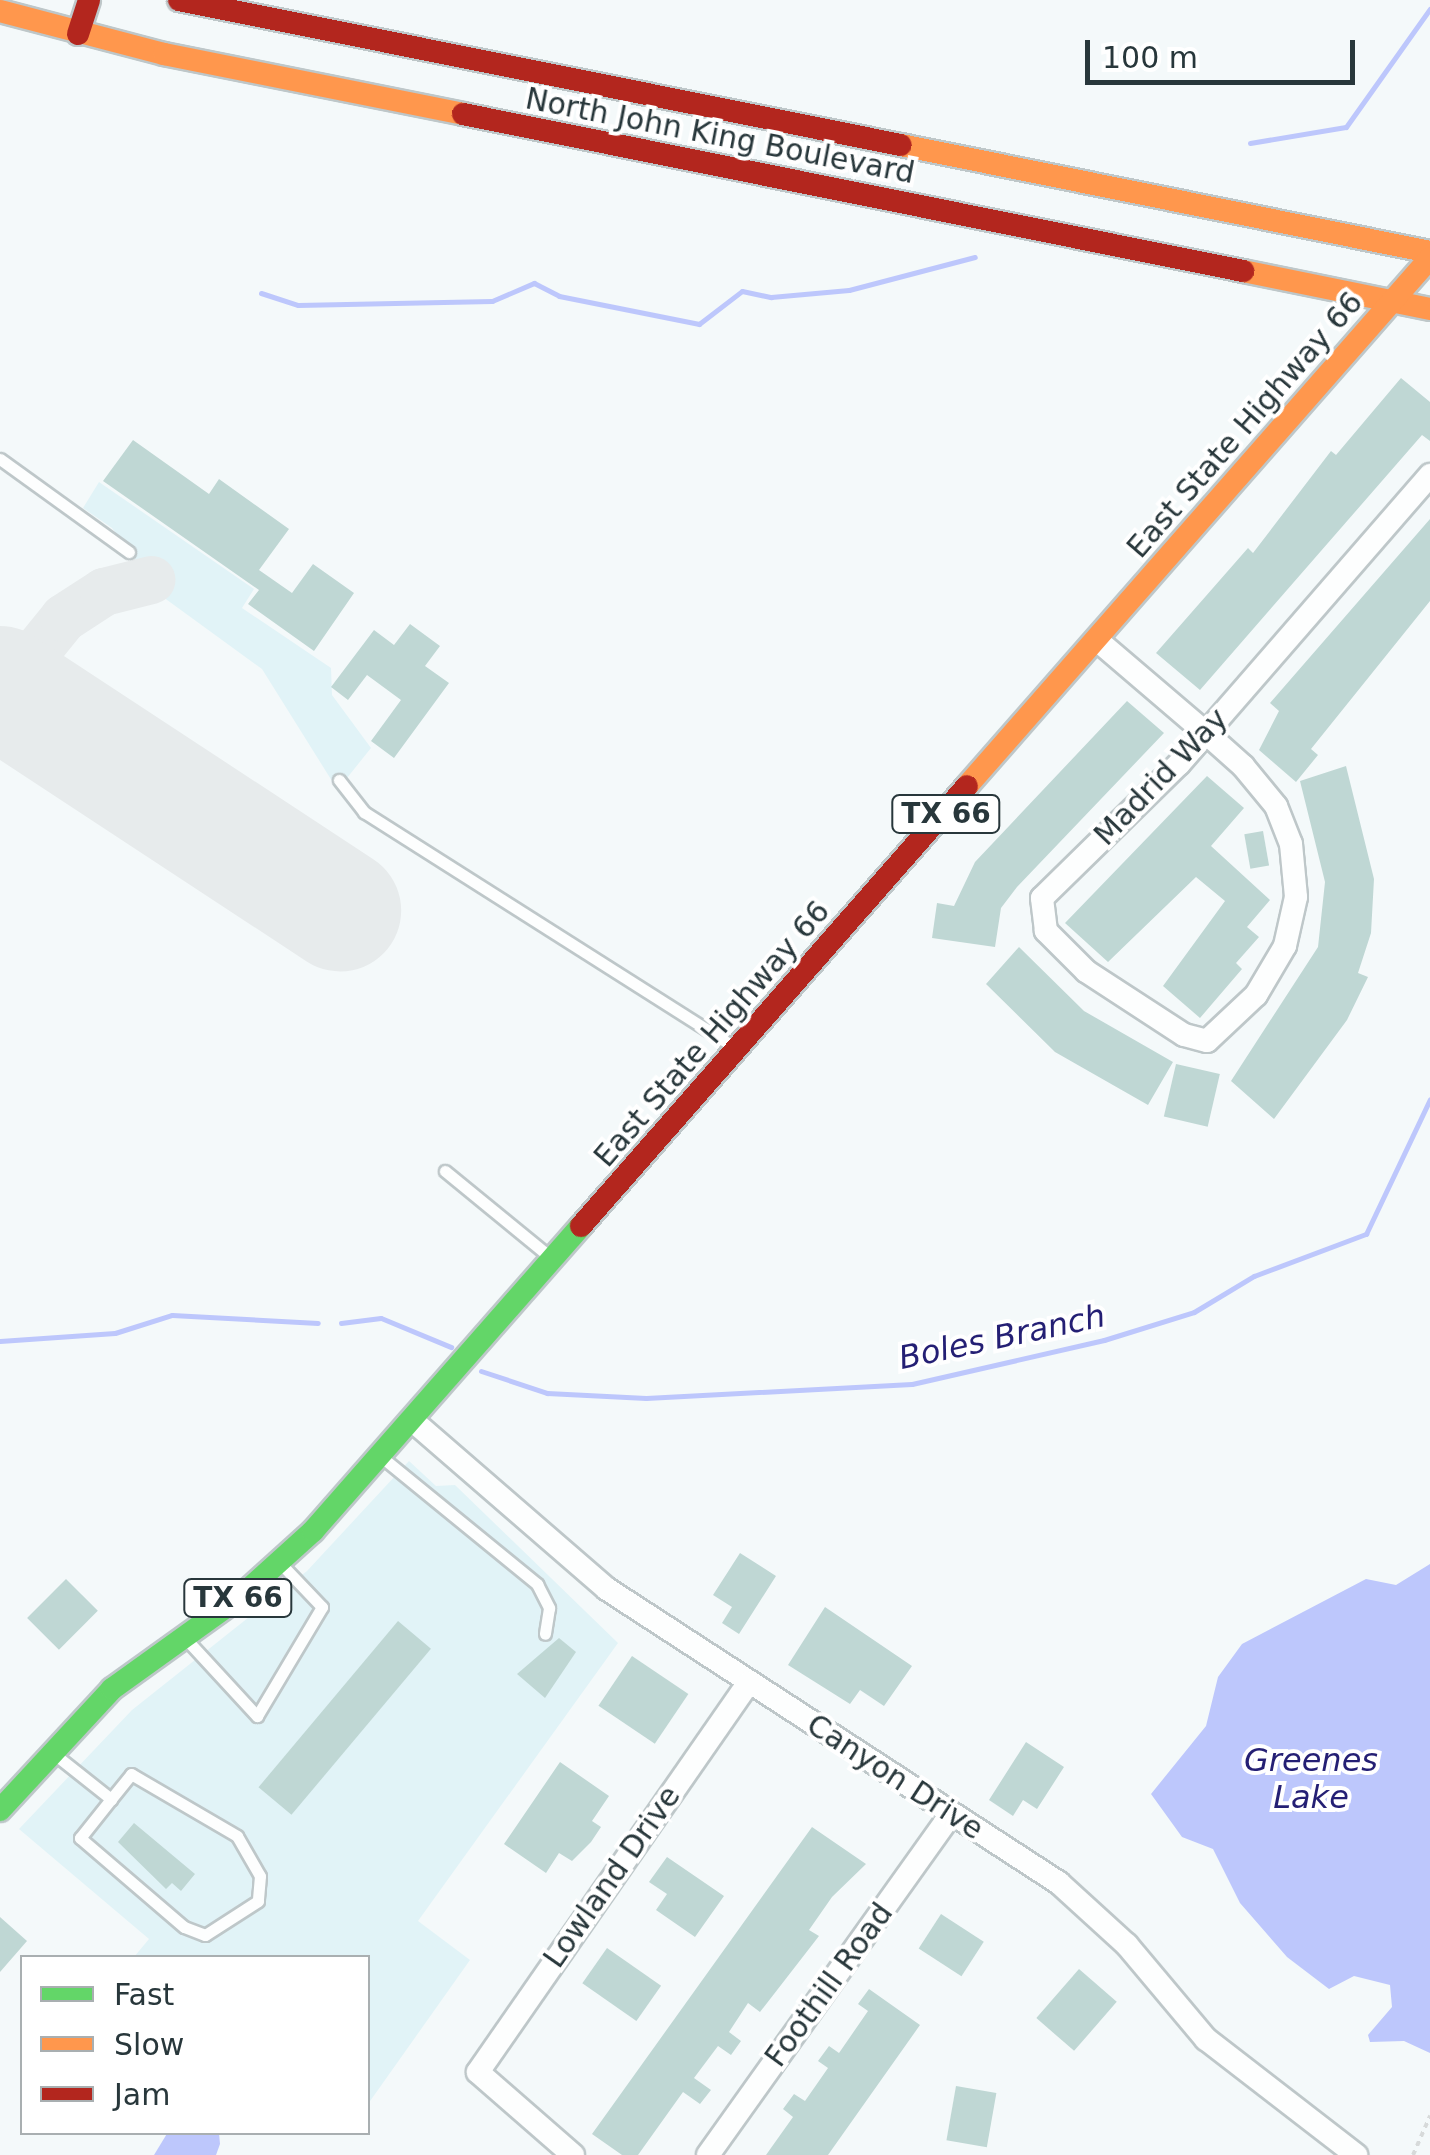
<!DOCTYPE html>
<style>
body{margin:0}
#map{position:relative;width:1430px;height:2155px;overflow:hidden;background:#f4f9fa;font-family:"DejaVu Sans",sans-serif}
div>[style]{position:absolute}
.built>*{inset:0;background:#e1f3f7}
.water>*{inset:0;background:#bdc7fc}
.stream>*{height:5px;margin:-2.5px;padding:0 2.5px;transform-origin:2.5px;border-radius:2.5px;background:#bdc7fc}
.taxiway>*{height:48px;margin:-24px;padding:0 24px;transform-origin:24px;border-radius:24px;background:#e7ebec}
.runway>*{height:122px;margin:-61px;padding:0 61px;transform-origin:61px;border-radius:61px;background:#e7ebec}
.building>*{inset:0;background:#bfd7d4;transform-origin:0 0}
.path>*{height:4px;margin-top:-2px;transform-origin:0;background:repeating-linear-gradient(90deg,#d7dada 0 5px,transparent 0 10px)}
.roads{filter:drop-shadow(2px 0 #bec7c9) drop-shadow(-2px 0 #bec7c9) drop-shadow(0 2px #bec7c9) drop-shadow(0 -2px #bec7c9)}
.lane>*{height:11px;margin:-5.5px;padding:0 5.5px;transform-origin:5.5px;border-radius:5.5px;background:#fdfefe}
.street>*{height:22px;margin:-11px;padding:0 11px;transform-origin:11px;border-radius:11px;background:#fdfefe}
.fast>*{height:22px;margin:-11px;padding:0 11px;transform-origin:11px;border-radius:11px;background:#63d668}
.slow>*{height:22px;margin:-11px;padding:0 11px;transform-origin:11px;border-radius:11px;background:#ff974d}
.jam>*{height:22px;margin:-11px;padding:0 11px;transform-origin:11px;border-radius:11px;background:#b3261e}
span{translate:-50% -50%;white-space:nowrap;text-align:center;line-height:1.15;-webkit-text-stroke:8px #fff;paint-order:stroke}
.shield-label span{padding:2px 8px;background:#fff;border:2px solid;border-radius:8px;-webkit-text-stroke-width:0}
.shield-label{font-size:28px;color:#28373b;font-weight:700}
.street-label{font-size:30px;color:#28373b}
.water-label{font-size:32px;color:#241f74;font-style:italic}
.legend{position:absolute;left:20px;top:1955px;width:350px;height:180px;box-sizing:border-box;background:#fff;border:2px solid #a9afb1;margin:0;padding:12px 18px;list-style:none;font-size:30px;color:#28373b}
.legend li{display:flex;align-items:center;gap:20px;height:50px}
.legend b{width:50px;border:2px solid #a9afb1}
.scale{position:absolute;left:1085px;top:40px;width:270px;height:45px;box-sizing:border-box;border:5px solid #28373b;border-top:0;padding-left:12px;font-size:30px;line-height:35px;white-space:nowrap;color:#28373b;-webkit-text-stroke:8px #fff;paint-order:stroke}
</style>
<div id="map">
<div class="built">
<i style="clip-path:polygon(99px 482px,254px 589px,242px 608px,331px 668px,332px 695px,371px 748px,347px 778px,332px 781px,262px 669px,163px 597px,112px 528px,83px 508px)"></i>
<i style="clip-path:polygon(409px 1461px,436px 1486px,455px 1485px,618px 1643px,418px 1921px,470px 1960px,368px 2104px,368px 1958px,134px 1957px,149px 1939px,19px 1829px,132px 1710px,307px 1571px)"></i>
</div>
<div class="water">
<i style="clip-path:polygon(1430px 1564px,1430px 2053px,1404px 2041px,1370px 2042px,1368px 2035px,1392px 2007px,1390px 1985px,1354px 1976px,1329px 1989px,1287px 1957px,1240px 1903px,1213px 1849px,1182px 1837px,1151px 1794px,1206px 1726px,1218px 1677px,1242px 1644px,1366px 1579px,1396px 1585px)"></i>
<i style="clip-path:polygon(168px 2132px,219px 2133px,220px 2144px,216px 2155px,154px 2155px)"></i>
</div>
<div class="stream">
<i style="left:1250px;top:143px;width:97px;rotate:-9.5deg"></i>
<i style="left:1346px;top:127px;width:145px;rotate:-54.6deg"></i>
<i style="left:261px;top:293px;width:39px;rotate:18deg"></i>
<i style="left:298px;top:305px;width:194px;rotate:-1.2deg"></i>
<i style="left:492px;top:301px;width:46px;rotate:-23.2deg"></i>
<i style="left:534px;top:283px;width:28px;rotate:27deg"></i>
<i style="left:559px;top:296px;width:143px;rotate:11.3deg"></i>
<i style="left:699px;top:324px;width:54px;rotate:-37.5deg"></i>
<i style="left:742px;top:291px;width:30px;rotate:12deg"></i>
<i style="left:771px;top:297px;width:78px;rotate:-5.1deg"></i>
<i style="left:849px;top:290px;width:130px;rotate:-14.7deg"></i>
<i style="left:341px;top:1323px;width:40px;rotate:-7.1deg"></i>
<i style="left:381px;top:1318px;width:76px;rotate:22.5deg"></i>
<i style="left:0;top:1341px;width:115px;rotate:-4deg"></i>
<i style="left:115px;top:1333px;width:60px;rotate:-17.5deg"></i>
<i style="left:172px;top:1315px;width:146px;rotate:3.1deg"></i>
<i style="left:481px;top:1371px;width:70px;rotate:18.4deg"></i>
<i style="left:547px;top:1393px;width:99px;rotate:2.9deg"></i>
<i style="left:646px;top:1398px;width:266px;rotate:-3deg"></i>
<i style="left:912px;top:1384px;width:197px;rotate:-12.9deg"></i>
<i style="left:1104px;top:1340px;width:94px;rotate:-17.3deg"></i>
<i style="left:1194px;top:1312px;width:70px;rotate:-31deg"></i>
<i style="left:1254px;top:1276px;width:120px;rotate:-20.6deg"></i>
<i style="left:1366px;top:1234px;width:149px;rotate:-64.6deg"></i>
</div>
<div class="taxiway">
<i style="left:0;top:697px;width:102px;rotate:-51deg"></i>
<i style="left:64px;top:618px;width:48px;rotate:-33deg"></i>
<i style="left:104px;top:592px;width:49px;rotate:-14.3deg"></i>
</div>
<div class="runway">
<i style="left:0;top:687px;width:407px;rotate:33.3deg"></i>
</div>
<div class="building">
<i style="clip-path:polygon(1401px 378px,1430px 402px,1430px 441px,1422px 435px,1200px 690px,1156px 653px,1248px 548px,1253px 553px,1331px 451px,1336px 455px)"></i>
<i style="clip-path:polygon(133px 440px,209px 494px,219px 479px,289px 529px,259px 570px,292px 593px,313px 564px,354px 593px,314px 651px,248px 604px,259px 590px,103px 481px)"></i>
<i style="clip-path:polygon(1430px 519px,1430px 601px,1311px 749px,1318px 755px,1296px 782px,1259px 750px,1279px 711px,1270px 703px)"></i>
<i style="clip-path:polygon(410px 624px,440px 646px,425px 666px,449px 683px,394px 758px,371px 741px,401px 700px,367px 675px,348px 700px,331px 687px,374px 630px,394px 645px)"></i>
<i style="clip-path:polygon(1127px 701px,1164px 733px,1017px 887px,1001px 908px,995px 947px,932px 938px,937px 903px,954px 906px,975px 862px)"></i>
<i style="clip-path:polygon(1346px 766px,1374px 879px,1371px 933px,1358px 973px,1368px 977px,1347px 1020px,1274px 1119px,1231px 1081px,1318px 947px,1325px 882px,1300px 781px)"></i>
<i style="clip-path:polygon(1207px 776px,1244px 808px,1211px 846px,1270px 900px,1247px 927px,1259px 937px,1236px 963px,1242px 969px,1200px 1018px,1163px 986px,1225px 901px,1196px 877px,1108px 962px,1065px 923px)"></i>
<i style="left:1263px;top:831px;width:35px;height:19px;rotate:80deg"></i>
<i style="clip-path:polygon(1019px 947px,1084px 1011px,1173px 1062px,1148px 1105px,1055px 1052px,986px 984px)"></i>
<i style="left:1176px;top:1064px;width:45px;height:54px;rotate:13deg"></i>
<i style="clip-path:polygon(740px 1553px,776px 1576px,739px 1634px,722px 1623px,732px 1607px,713px 1595px)"></i>
<i style="left:66px;top:1579px;width:45px;height:55px;rotate:45deg"></i>
<i style="clip-path:polygon(825px 1607px,912px 1666px,884px 1706px,860px 1690px,850px 1704px,788px 1665px)"></i>
<i style="left:398px;top:1621px;width:43px;height:217px;rotate:40deg"></i>
<i style="clip-path:polygon(559px 1638px,576px 1652px,545px 1698px,517px 1674px)"></i>
<i style="left:632px;top:1656px;width:68px;height:60px;rotate:34deg"></i>
<i style="clip-path:polygon(1026px 1742px,1064px 1767px,1037px 1809px,1023px 1800px,1013px 1816px,989px 1800px)"></i>
<i style="clip-path:polygon(560px 1762px,609px 1796px,592px 1821px,601px 1827px,591px 1842px,572px 1861px,559px 1853px,546px 1873px,504px 1844px)"></i>
<i style="clip-path:polygon(134px 1823px,195px 1874px,181px 1891px,172px 1883px,166px 1889px,118px 1842px)"></i>
<i style="clip-path:polygon(812px 1827px,866px 1864px,832px 1897px,809px 1930px,819px 1936px,760px 2012px,748px 2003px,729px 2032px,741px 2041px,731px 2055px,718px 2046px,694px 2078px,711px 2090px,700px 2104px,683px 2092px,638px 2155px,622px 2155px,592px 2134px)"></i>
<i style="clip-path:polygon(667px 1857px,724px 1896px,695px 1937px,656px 1910px,667px 1894px,649px 1882px)"></i>
<i style="left:941px;top:1914px;width:51px;height:41px;rotate:33deg"></i>
<i style="clip-path:polygon(0 1917px,27px 1941px,0 1972px)"></i>
<i style="left:607px;top:1948px;width:66px;height:43px;rotate:35deg"></i>
<i style="left:1079px;top:1969px;width:50px;height:65px;rotate:41deg"></i>
<i style="clip-path:polygon(869px 1989px,920px 2025px,828px 2155px,766px 2155px,793px 2117px,783px 2109px,794px 2094px,805px 2101px,828px 2068px,818px 2061px,829px 2046px,839px 2053px,868px 2011px,858px 2004px)"></i>
<i style="left:956px;top:2086px;width:41px;height:55px;rotate:10deg"></i>
</div>
<div class="path">
<i style="left:1413px;top:2155px;width:43px;rotate:-66.4deg"></i>
</div>
<div class="roads">
<div class="lane">
<i style="left:0;top:459px;width:159px;rotate:35.8deg"></i>
<i style="left:339px;top:780px;width:41px;rotate:52deg"></i>
<i style="left:364px;top:812px;width:435px;rotate:32.4deg"></i>
<i style="left:445px;top:1171px;width:136px;rotate:39.3deg"></i>
<i style="left:384px;top:1459px;width:198px;rotate:39.2deg"></i>
<i style="left:537px;top:1584px;width:27px;rotate:63deg"></i>
<i style="left:549px;top:1608px;width:26px;rotate:99deg"></i>
<i style="left:186px;top:1639px;width:105px;rotate:47.3deg"></i>
<i style="left:257px;top:1716px;width:127px;rotate:-59.2deg"></i>
<i style="left:322px;top:1607px;width:58px;rotate:-133.6deg"></i>
<i style="left:58px;top:1757px;width:68px;rotate:38.4deg"></i>
<i style="left:111px;top:1799px;width:32px;rotate:-51deg"></i>
<i style="left:131px;top:1774px;width:123px;rotate:30.3deg"></i>
<i style="left:237px;top:1836px;width:46px;rotate:60.1deg"></i>
<i style="left:260px;top:1876px;width:25px;rotate:95deg"></i>
<i style="left:258px;top:1901px;width:63px;rotate:147.3deg"></i>
<i style="left:205px;top:1935px;width:22px;rotate:-159deg"></i>
<i style="left:184px;top:1927px;width:137px;rotate:-139.4deg"></i>
<i style="left:80px;top:1838px;width:50px;rotate:-51.5deg"></i>
</div>
<div class="street">
<i style="left:1097px;top:640px;width:143px;rotate:40.5deg"></i>
<i style="left:1206px;top:733px;width:50px;rotate:41.7deg"></i>
<i style="left:1243px;top:766px;width:52px;rotate:50.5deg"></i>
<i style="left:1276px;top:806px;width:41px;rotate:68.5deg"></i>
<i style="left:1291px;top:844px;width:53px;rotate:84.6deg"></i>
<i style="left:1296px;top:897px;width:50px;rotate:102.7deg"></i>
<i style="left:1285px;top:946px;width:57px;rotate:120.6deg"></i>
<i style="left:1256px;top:995px;width:67px;rotate:136.8deg"></i>
<i style="left:1207px;top:1041px;width:24px;rotate:-165deg"></i>
<i style="left:1184px;top:1035px;width:117px;rotate:-146.9deg"></i>
<i style="left:1086px;top:971px;width:57px;rotate:-135deg"></i>
<i style="left:1046px;top:931px;width:33px;rotate:-97deg"></i>
<i style="left:1042px;top:898px;width:192px;rotate:-44.4deg"></i>
<i style="left:1179px;top:764px;width:41px;rotate:-48.9deg"></i>
<i style="left:1206px;top:733px;width:342px;rotate:-49deg"></i>
<i style="left:413px;top:1421px;width:257px;rotate:40.9deg"></i>
<i style="left:607px;top:1589px;width:539px;rotate:33.04deg"></i>
<i style="left:1059px;top:1883px;width:92px;rotate:42.4deg"></i>
<i style="left:1127px;top:1945px;width:123px;rotate:50deg"></i>
<i style="left:1206px;top:2039px;width:190px;rotate:37.7deg"></i>
<i style="left:573px;top:2155px;width:126px;rotate:-138.9deg"></i>
<i style="left:478px;top:2072px;width:474px;rotate:-55.2deg"></i>
<i style="left:708px;top:2155px;width:419px;rotate:-54.5deg"></i>
</div>
<div class="fast">
<i style="left:0;top:1810px;width:165px;rotate:-47.2deg"></i>
<i style="left:112px;top:1689px;width:158px;rotate:-35.7deg"></i>
<i style="left:240px;top:1597px;width:98px;rotate:-42.1deg"></i>
<i style="left:313px;top:1531px;width:406px;rotate:-48.7deg"></i>
</div>
<div class="slow">
<i style="left:0;top:11px;width:170px;rotate:14.7deg"></i>
<i style="left:164px;top:54px;width:305px;rotate:11.3deg"></i>
<i style="left:901px;top:145px;width:540px;rotate:11.43deg"></i>
<i style="left:1243px;top:271px;width:191px;rotate:11.5deg"></i>
<i style="left:967px;top:786px;width:702px;rotate:-48.75deg"></i>
</div>
<div class="jam">
<i style="left:179px;top:0;width:736px;rotate:11.36deg"></i>
<i style="left:78px;top:34px;width:36px;rotate:-72deg"></i>
<i style="left:463px;top:114px;width:796px;rotate:11.38deg"></i>
<i style="left:581px;top:1226px;width:585px;rotate:-48.74deg"></i>
</div>
</div>
<div class="shield-label">
<span style="left:946px;top:814px">TX 66</span>
<span style="left:238px;top:1598px">TX 66</span>
</div>
<div class="street-label">
<span style="left:720px;top:136px;rotate:11deg">North John King Boulevard</span>
<span style="left:1245px;top:425px;rotate:-49deg">East State Highway 66</span>
<span style="left:1161px;top:777px;rotate:-46deg">Madrid Way</span>
<span style="left:712px;top:1034px;rotate:-49deg">East State Highway 66</span>
<span style="left:895px;top:1777px;rotate:33deg">Canyon Drive</span>
<span style="left:612px;top:1877px;rotate:-55deg">Lowland Drive</span>
<span style="left:829px;top:1985px;rotate:-54deg">Foothill Road</span>
</div>
<div class="water-label">
<span style="left:1002px;top:1337px;rotate:-12deg">Boles Branch</span>
<span style="left:1311px;top:1779px">Greenes<br>Lake</span>
</div>
<ul class="legend">
<li><b style="height:12px;background:#63d668"></b>Fast</li>
<li><b style="height:12px;background:#ff974d"></b>Slow</li>
<li><b style="height:12px;background:#b3261e"></b>Jam</li>
</ul>
<div class="scale">100 m</div>
</div>
